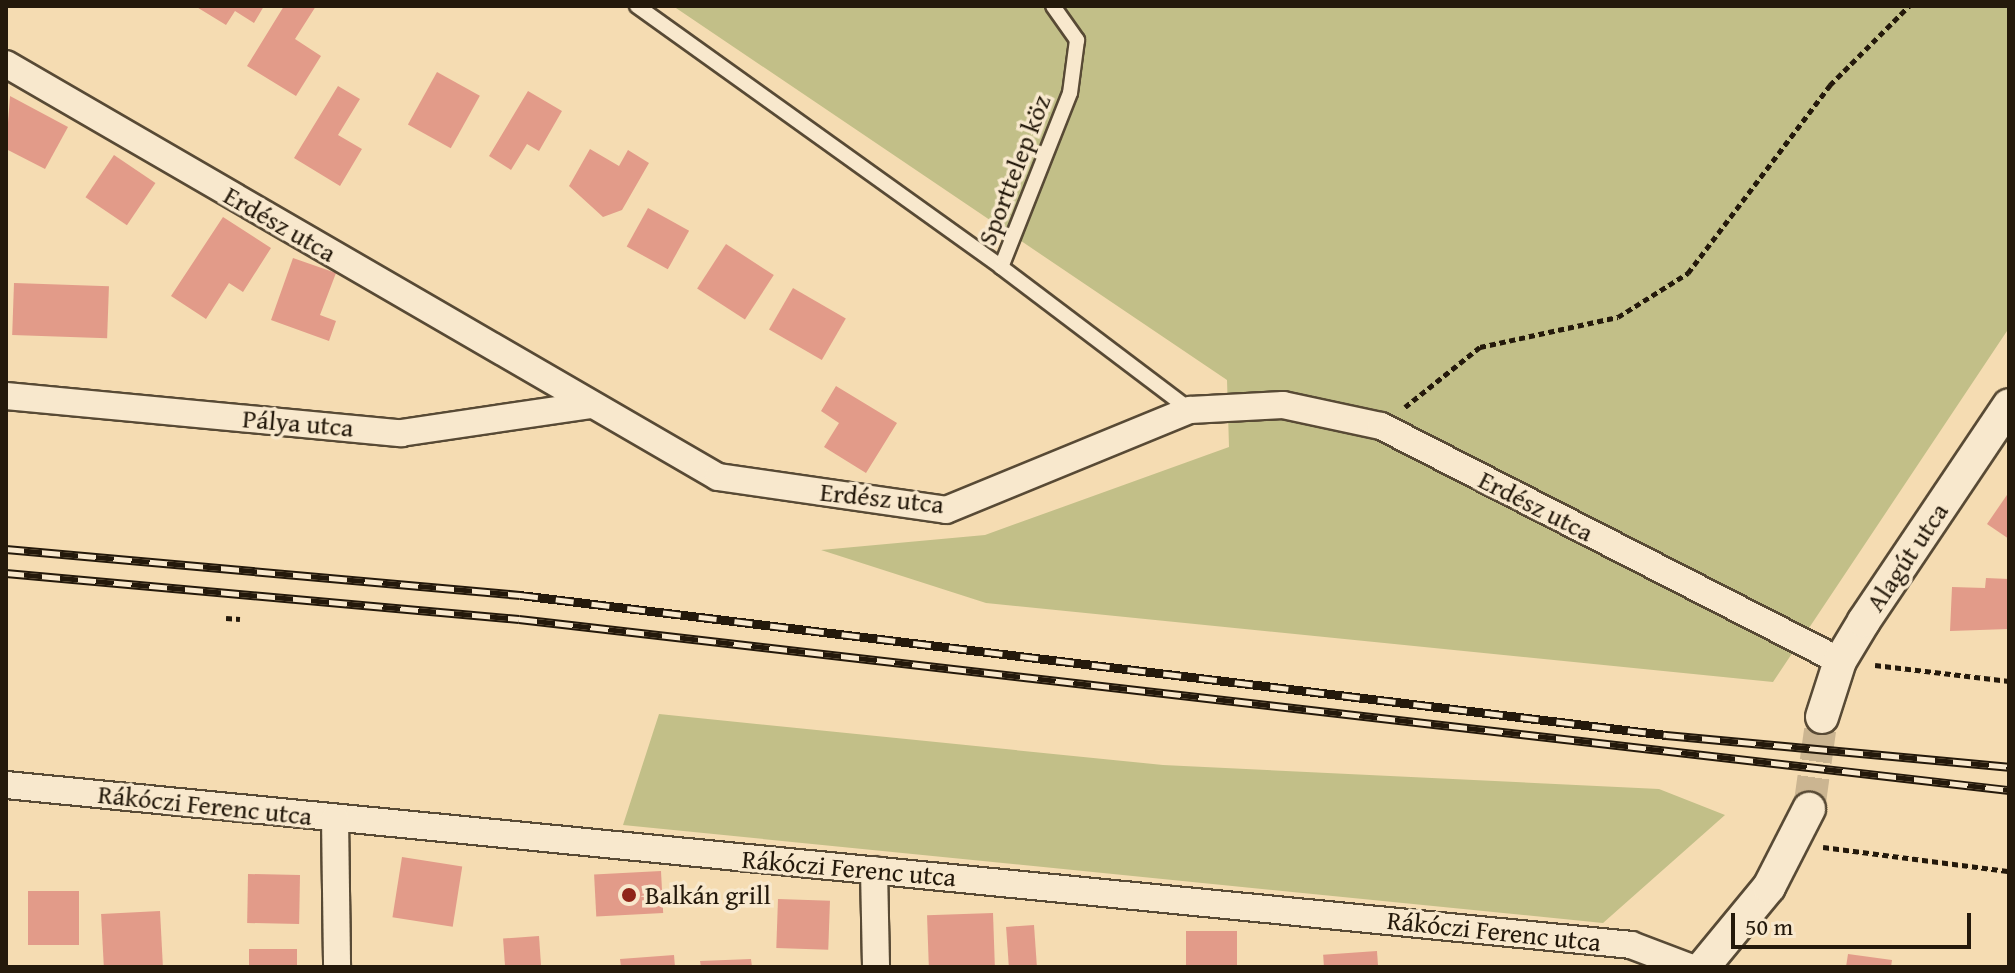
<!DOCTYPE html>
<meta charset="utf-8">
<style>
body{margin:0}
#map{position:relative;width:2015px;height:973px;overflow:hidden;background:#f5dcb2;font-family:"Gentium Book Plus",serif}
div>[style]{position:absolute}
.green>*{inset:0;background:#c2bf88}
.building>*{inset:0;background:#e29b89;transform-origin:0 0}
.tertiary-tunnel>*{height:32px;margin-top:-16px;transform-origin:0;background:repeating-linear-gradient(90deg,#cbb591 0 32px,transparent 0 48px)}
.path>*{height:5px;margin-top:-2.5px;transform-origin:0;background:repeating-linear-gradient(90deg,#24190b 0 6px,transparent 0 10px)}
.roads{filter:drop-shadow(2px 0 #584a35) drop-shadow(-2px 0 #584a35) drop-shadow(0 2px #584a35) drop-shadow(0 -2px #584a35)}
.service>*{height:14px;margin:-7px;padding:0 7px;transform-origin:7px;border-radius:7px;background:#f8e8cd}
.minor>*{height:26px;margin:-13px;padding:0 13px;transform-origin:13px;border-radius:13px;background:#f8e8cd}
.tertiary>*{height:32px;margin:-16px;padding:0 16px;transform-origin:16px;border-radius:16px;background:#f8e8cd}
.rail>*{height:9px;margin-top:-4.5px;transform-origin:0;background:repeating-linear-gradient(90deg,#f8e8cd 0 18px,#24190b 0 36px);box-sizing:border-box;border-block:2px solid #24190b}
.dots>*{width:22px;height:22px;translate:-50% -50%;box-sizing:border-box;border:4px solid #f8e8cd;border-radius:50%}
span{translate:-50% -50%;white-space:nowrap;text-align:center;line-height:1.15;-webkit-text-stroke:7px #f8e8cd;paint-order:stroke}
.street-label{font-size:26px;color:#24190b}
.poi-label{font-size:26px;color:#24190b}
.left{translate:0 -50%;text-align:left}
.frame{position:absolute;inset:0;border:8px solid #24190b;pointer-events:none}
.scale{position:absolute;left:1731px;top:913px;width:240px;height:36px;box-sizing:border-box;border:4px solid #24190b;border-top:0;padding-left:10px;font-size:24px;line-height:28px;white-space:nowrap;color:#24190b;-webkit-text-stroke:6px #f8e8cd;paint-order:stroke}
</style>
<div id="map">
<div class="green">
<i style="clip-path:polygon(673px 6px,2009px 6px,2009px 328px,1773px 682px,986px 603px,821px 550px,985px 535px,1229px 447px,1227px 380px)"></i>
<i style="clip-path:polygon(659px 714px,1163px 765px,1659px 789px,1725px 815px,1603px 923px,623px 825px)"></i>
</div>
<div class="building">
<i style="clip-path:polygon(195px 6px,264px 6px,254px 23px,235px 11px,226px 25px)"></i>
<i style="clip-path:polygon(284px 6px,316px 6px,295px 39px,321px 56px,296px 96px,247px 66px)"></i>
<i style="left:437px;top:72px;width:49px;height:60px;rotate:29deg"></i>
<i style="clip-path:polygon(338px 86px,360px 99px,338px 135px,362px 149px,340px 186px,294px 158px)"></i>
<i style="clip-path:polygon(528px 91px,562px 111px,539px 151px,527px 144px,511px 170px,489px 156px)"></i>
<i style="clip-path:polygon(10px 96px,68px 127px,45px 169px,6px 149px)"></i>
<i style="clip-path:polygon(590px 149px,619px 166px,628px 150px,649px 163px,622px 210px,603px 217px,569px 186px)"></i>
<i style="left:114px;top:155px;width:50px;height:51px;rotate:34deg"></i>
<i style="left:648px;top:208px;width:47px;height:44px;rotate:29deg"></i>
<i style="clip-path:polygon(223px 217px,271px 248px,243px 292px,229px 283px,206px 319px,171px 296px)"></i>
<i style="left:726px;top:244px;width:57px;height:53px;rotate:33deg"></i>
<i style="clip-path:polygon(293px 258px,336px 273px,320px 315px,336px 321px,329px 341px,271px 320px)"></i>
<i style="left:14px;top:283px;width:95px;height:52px;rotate:2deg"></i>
<i style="left:793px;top:288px;width:61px;height:48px;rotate:30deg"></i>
<i style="clip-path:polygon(836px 386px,897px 423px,866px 473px,824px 447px,839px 423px,821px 411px)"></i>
<i style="clip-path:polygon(2009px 492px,2009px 539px,1987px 524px)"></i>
<i style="clip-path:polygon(1986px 578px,2009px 579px,2009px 629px,1950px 631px,1952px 587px,1985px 588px)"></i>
<i style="left:402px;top:857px;width:61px;height:61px;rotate:9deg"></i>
<i style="left:661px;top:871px;width:42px;height:67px;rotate:87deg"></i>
<i style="left:248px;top:874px;width:52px;height:49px;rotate:1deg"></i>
<i style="left:28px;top:891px;width:51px;height:54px"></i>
<i style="left:778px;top:899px;width:52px;height:49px;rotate:2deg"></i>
<i style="left:160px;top:911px;width:56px;height:59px;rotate:87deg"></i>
<i style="left:993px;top:913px;width:54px;height:66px;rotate:88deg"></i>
<i style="left:1034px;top:925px;width:42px;height:28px;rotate:86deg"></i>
<i style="left:1186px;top:931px;width:51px;height:36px"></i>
<i style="left:539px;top:936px;width:31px;height:36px;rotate:86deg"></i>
<i style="left:297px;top:949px;width:18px;height:48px;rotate:90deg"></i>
<i style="left:1377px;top:951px;width:16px;height:54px;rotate:86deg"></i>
<i style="clip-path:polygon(1848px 954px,1892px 960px,1891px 967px,1846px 967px)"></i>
<i style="clip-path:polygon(674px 955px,675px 967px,621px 967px,620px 959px)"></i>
<i style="clip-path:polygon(751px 959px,752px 967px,701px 967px,700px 961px)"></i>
</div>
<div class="tertiary-tunnel">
<i style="left:1809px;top:809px;width:93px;rotate:-82deg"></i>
</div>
<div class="path">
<i style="left:1405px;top:407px;width:96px;rotate:-38.7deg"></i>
<i style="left:1480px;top:347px;width:141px;rotate:-12.3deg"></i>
<i style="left:1618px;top:317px;width:83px;rotate:-32.2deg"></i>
<i style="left:1688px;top:273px;width:236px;rotate:-52.9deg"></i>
<i style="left:1830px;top:85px;width:112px;rotate:-45deg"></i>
<i style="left:226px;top:618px;width:14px;rotate:4deg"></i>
<i style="left:1875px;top:665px;width:135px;rotate:6.8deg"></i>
<i style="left:1823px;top:847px;width:188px;rotate:7.4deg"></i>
</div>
<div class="roads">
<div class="service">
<i style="left:637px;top:6px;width:448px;rotate:35.6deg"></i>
<i style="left:1053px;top:6px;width:42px;rotate:54.8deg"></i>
<i style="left:1077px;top:40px;width:53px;rotate:97.5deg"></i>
<i style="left:1070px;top:93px;width:187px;rotate:111.6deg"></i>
<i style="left:1001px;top:267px;width:237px;rotate:37.1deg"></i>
</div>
<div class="minor">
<i style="left:6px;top:64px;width:823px;rotate:30.12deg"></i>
<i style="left:718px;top:477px;width:230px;rotate:8.2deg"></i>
<i style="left:946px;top:510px;width:264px;rotate:-22.3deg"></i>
<i style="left:1190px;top:410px;width:93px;rotate:-3.1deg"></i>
<i style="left:1283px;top:405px;width:100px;rotate:12.1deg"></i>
<i style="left:1381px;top:426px;width:516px;rotate:27.11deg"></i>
<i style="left:6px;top:396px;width:397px;rotate:5.4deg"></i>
<i style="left:401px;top:433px;width:191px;rotate:-8.4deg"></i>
<i style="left:6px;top:785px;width:1633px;rotate:5.62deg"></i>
<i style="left:1631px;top:945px;width:62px;rotate:20.8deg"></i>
<i style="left:335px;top:818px;width:149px;rotate:89.2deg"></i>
<i style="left:874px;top:870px;width:97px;rotate:88.8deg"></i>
</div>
<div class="tertiary">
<i style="left:1822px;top:717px;width:59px;rotate:-72.2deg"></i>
<i style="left:1840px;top:661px;width:47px;rotate:-59deg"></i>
<i style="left:1864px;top:621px;width:260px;rotate:-56.1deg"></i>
<i style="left:1703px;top:967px;width:104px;rotate:-50.5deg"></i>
<i style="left:1769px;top:887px;width:88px;rotate:-62.9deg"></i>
</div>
</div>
<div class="rail">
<i style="left:6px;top:549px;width:516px;rotate:5.11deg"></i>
<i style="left:520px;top:595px;width:1155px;rotate:6.96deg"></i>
<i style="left:1666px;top:735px;width:344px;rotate:5.3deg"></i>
<i style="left:6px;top:573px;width:515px;rotate:5.12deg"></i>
<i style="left:519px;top:619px;width:1500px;rotate:6.55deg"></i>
</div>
<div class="dots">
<i style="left:629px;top:895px;background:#8f2418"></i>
</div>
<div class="street-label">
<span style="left:1014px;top:170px;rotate:-69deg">Sporttelep köz</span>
<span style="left:280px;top:224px;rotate:30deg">Erdész utca</span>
<span style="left:298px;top:423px;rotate:5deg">Pálya utca</span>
<span style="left:882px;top:498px;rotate:6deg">Erdész utca</span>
<span style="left:1536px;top:506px;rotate:27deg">Erdész utca</span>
<span style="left:1907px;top:557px;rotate:-56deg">Alagút utca</span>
<span style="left:205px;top:805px;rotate:6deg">Rákóczi Ferenc utca</span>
<span style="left:849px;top:868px;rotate:5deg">Rákóczi Ferenc utca</span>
<span style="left:1494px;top:931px;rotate:6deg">Rákóczi Ferenc utca</span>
</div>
<div class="poi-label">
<span class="left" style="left:645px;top:895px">Balkán grill</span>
</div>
<div class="frame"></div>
<div class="scale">50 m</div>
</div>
